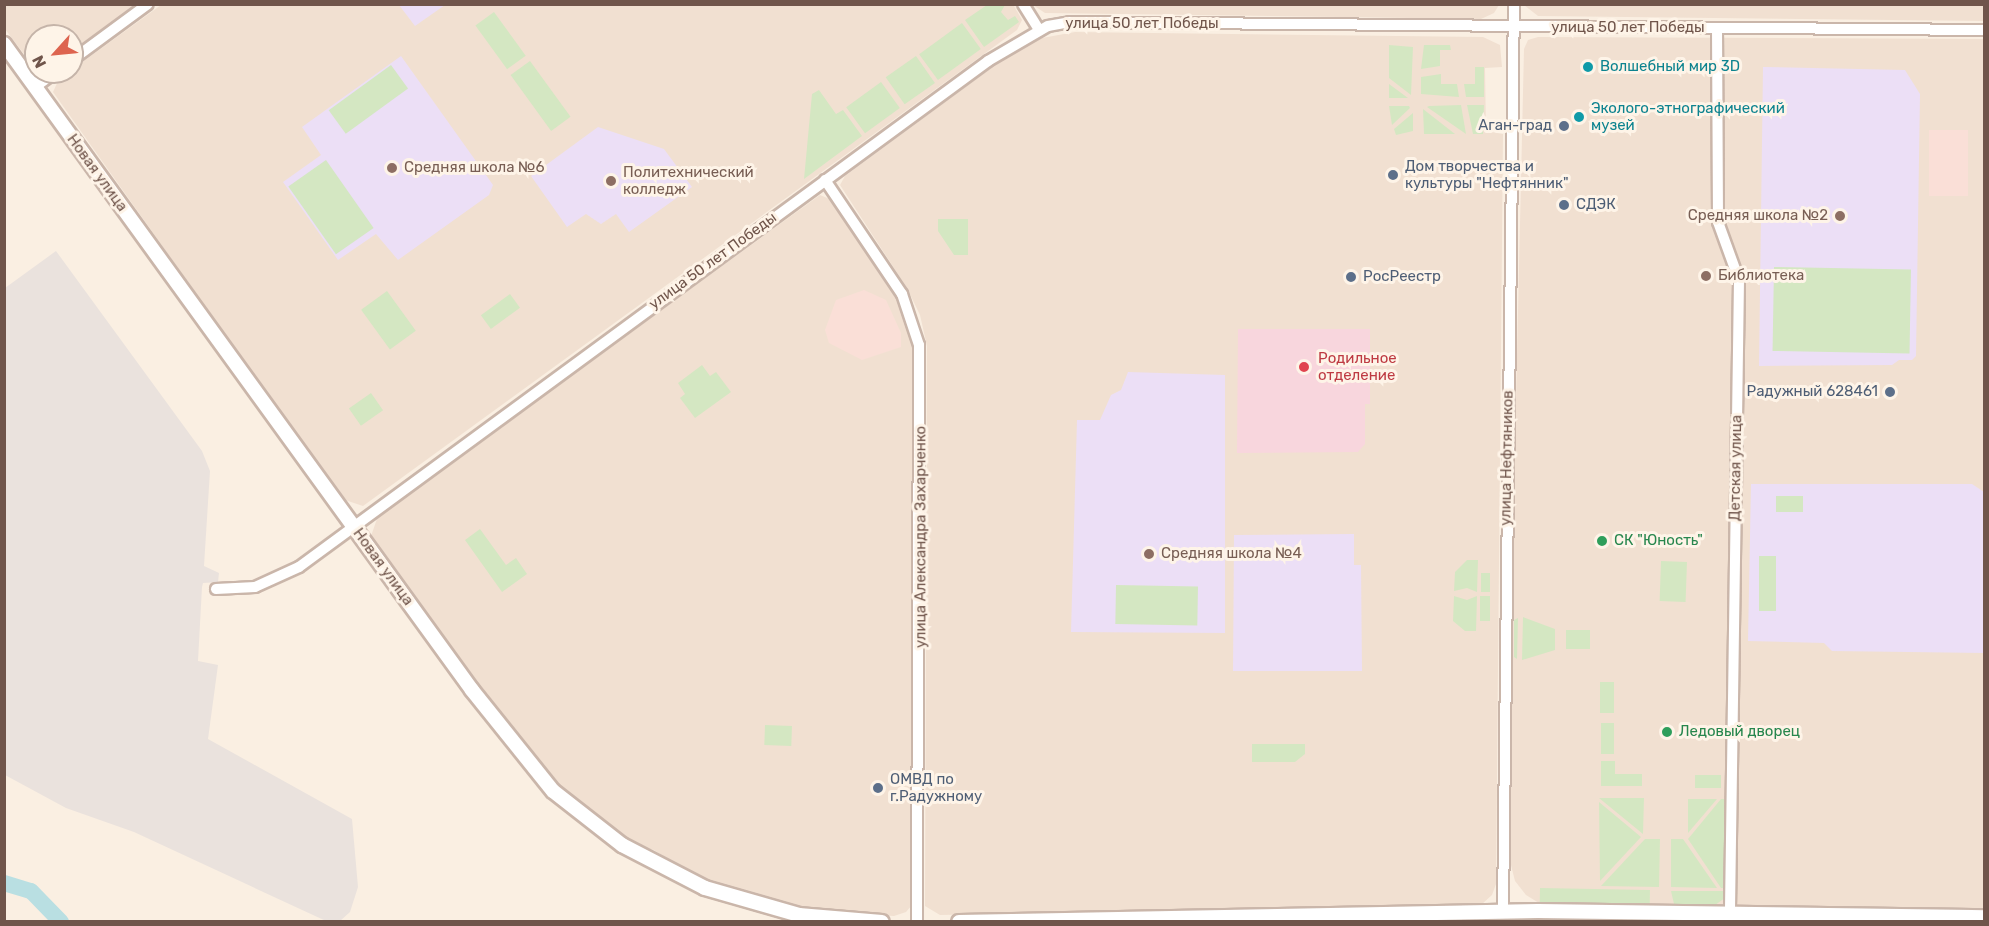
<!DOCTYPE html>
<meta charset="utf-8">
<style>
body{margin:0}
#map{position:relative;width:1989px;height:926px;overflow:hidden;background:#faefe2;font-family:Rubik,sans-serif}
div>[style]{position:absolute}
.residential>*{inset:0;background:#f1e0d1}
.commercial>*{inset:0;background:#fadfd7;transform-origin:0 0}
.industrial>*{inset:0;background:#eae2dd}
.education>*{inset:0;background:#ecdff6}
.medical>*{inset:0;background:#f8d6dd}
.green>*{inset:0;background:#d4e7c2;transform-origin:0 0}
.river>*{height:16px;margin:-8px;padding:0 8px;transform-origin:8px;border-radius:8px;background:#b9dfe2}
.roads{filter:drop-shadow(2px 0 #cab6aa) drop-shadow(-2px 0 #cab6aa) drop-shadow(0 2px #cab6aa) drop-shadow(0 -2px #cab6aa)}
.street>*{height:10px;margin:-5px;padding:0 5px;transform-origin:5px;border-radius:5px;background:#fff}
.secondary>*{height:14px;margin:-7px;padding:0 7px;transform-origin:7px;border-radius:7px;background:#fff}
.dots>*{width:16px;height:16px;translate:-50% -50%;box-sizing:border-box;border:3px solid #fef4e8;border-radius:50%}
span{translate:-50% -50%;white-space:nowrap;text-align:center;line-height:1.15;-webkit-text-stroke:6px #fef4e8;paint-order:stroke}
.street-label{font-size:15px;color:#70554b}
.culture-label{font-size:15px;color:#0d838f}
.left{translate:0 -50%;text-align:left}
.service-label{font-size:15px;color:#4e5e75}
.right{translate:-100% -50%;text-align:right}
.education-label{font-size:15px;color:#785e54}
.health-label{font-size:15px;color:#be3a42}
.leisure-label{font-size:15px;color:#27864d}
.frame{position:absolute;inset:0;border:6px solid #70554b;pointer-events:none}
.north{position:absolute;left:24px;top:24px;width:60px;height:60px;box-sizing:border-box;background:#fef4e8;border:2px solid #c5b4a9;border-radius:50%;rotate:243deg;font-size:16px;font-weight:700;line-height:24px;text-align:center;color:#70554b}
.north::after{content:'';display:block;margin:auto;width:21px;height:27px;background:#dd644f;clip-path:polygon(50% 0,100% 100%,50% 72%,0 100%)}
</style>
<div id="map">
<div class="residential">
<i style="clip-path:polygon(1013px 4px,1022px 20px,1017px 30px,363px 506px,342px 499px,53px 92px,59px 79px,161px 5px)"></i>
<i style="clip-path:polygon(1984px 4px,1984px 21px,1538px 16px,1524px 5px)"></i>
<i style="clip-path:polygon(4px 5px,138px 5px,72px 54px,72px 36px,36px 36px,36px 70px,5px 29px)"></i>
<i style="clip-path:polygon(1033px 5px,1499px 5px,1494px 13px,1481px 19px,1045px 13px)"></i>
<i style="clip-path:polygon(1075px 32px,1483px 37px,1500px 45px,1502px 67px,1485px 68px,1486px 131px,1503px 134px,1496px 884px,1492px 895px,1482px 904px,940px 915px,925px 906px,927px 346px,920px 315px,907px 288px,840px 185px,845px 176px,1006px 57px,1042px 38px)"></i>
<i style="clip-path:polygon(1538px 37px,1984px 39px,1984px 910px,1539px 903px,1526px 895px,1515px 881px,1509px 857px,1509px 709px,1524px 49px,1528px 40px)"></i>
<i style="clip-path:polygon(820px 195px,832px 200px,895px 293px,913px 341px,912px 905px,906px 912px,894px 916px,827px 913px,735px 892px,699px 879px,654px 850px,636px 845px,613px 831px,541px 769px,371px 536px,378px 516px)"></i>
</div>
<div class="commercial">
<i style="left:1929px;top:130px;width:39px;height:66px"></i>
<i style="clip-path:polygon(864px 290px,886px 300px,901px 333px,901px 347px,862px 360px,829px 343px,825px 330px,836px 300px)"></i>
</div>
<div class="industrial">
<i style="clip-path:polygon(56px 251px,202px 451px,210px 471px,204px 566px,219px 573px,218px 582px,203px 583px,202px 587px,198px 661px,218px 665px,208px 739px,352px 819px,358px 887px,350px 912px,340px 921px,326px 921px,134px 832px,66px 808px,5px 775px,5px 288px)"></i>
</div>
<div class="education">
<i style="clip-path:polygon(399px 5px,445px 5px,415px 26px)"></i>
<i style="clip-path:polygon(401px 56px,493px 185px,489px 195px,398px 260px,376px 234px,338px 260px,283px 182px,321px 155px,302px 127px)"></i>
<i style="clip-path:polygon(1763px 67px,1905px 70px,1920px 94px,1916px 356px,1912px 360px,1899px 360px,1892px 365px,1759px 366px)"></i>
<i style="clip-path:polygon(598px 127px,664px 149px,692px 187px,629px 232px,616px 214px,601px 224px,586px 214px,567px 227px,531px 176px)"></i>
<i style="clip-path:polygon(1128px 372px,1225px 375px,1225px 633px,1071px 632px,1077px 420px,1100px 420px,1111px 395px,1121px 390px)"></i>
<i style="clip-path:polygon(1751px 484px,1972px 484px,1984px 492px,1984px 653px,1832px 651px,1824px 643px,1748px 641px)"></i>
<i style="clip-path:polygon(1354px 534px,1354px 565px,1361px 565px,1362px 671px,1233px 671px,1234px 535px)"></i>
</div>
<div class="medical">
<i style="clip-path:polygon(1238px 329px,1370px 329px,1370px 404px,1365px 404px,1365px 444px,1358px 452px,1237px 453px)"></i>
</div>
<div class="green">
<i style="clip-path:polygon(1005px 5px,1001px 12px,1008px 20px,1015px 16px,1019px 22px,984px 47px,965px 20px,987px 5px)"></i>
<i style="left:494px;top:12px;width:54px;height:23px;rotate:54deg"></i>
<i style="left:962px;top:23px;width:32px;height:53px;rotate:54deg"></i>
<i style="clip-path:polygon(1389px 45px,1413px 47px,1411px 95px,1389px 78px)"></i>
<i style="clip-path:polygon(1424px 45px,1450px 45px,1451px 50px,1440px 50px,1440px 66px,1421px 69px)"></i>
<i style="left:916px;top:56px;width:33px;height:37px;rotate:55deg"></i>
<i style="left:530px;top:61px;width:69px;height:24px;rotate:54deg"></i>
<i style="left:391px;top:65px;width:29px;height:77px;rotate:54deg"></i>
<i style="clip-path:polygon(1475px 67px,1484px 67px,1484px 97px,1466px 97px,1464px 84px,1475px 84px)"></i>
<i style="clip-path:polygon(1441px 74px,1441px 84px,1457px 84px,1459px 97px,1421px 94px,1421px 77px)"></i>
<i style="left:881px;top:82px;width:32px;height:43px;rotate:54deg"></i>
<i style="clip-path:polygon(1389px 84px,1408px 98px,1389px 98px)"></i>
<i style="clip-path:polygon(819px 90px,836px 114px,843px 110px,862px 136px,804px 179px,812px 94px)"></i>
<i style="clip-path:polygon(1461px 105px,1466px 134px,1427px 107px,1429px 106px)"></i>
<i style="clip-path:polygon(1467px 105px,1484px 105px,1483px 134px,1473px 134px)"></i>
<i style="clip-path:polygon(1389px 106px,1409px 106px,1410px 108px,1392px 125px)"></i>
<i style="clip-path:polygon(1423px 109px,1455px 134px,1424px 134px)"></i>
<i style="clip-path:polygon(1413px 113px,1413px 131px,1396px 135px,1394px 129px)"></i>
<i style="left:326px;top:160px;width:83px;height:46px;rotate:55deg"></i>
<i style="clip-path:polygon(938px 219px,968px 219px,968px 255px,954px 255px,938px 231px)"></i>
<i style="left:1774px;top:267px;width:137px;height:84px;rotate:1deg"></i>
<i style="left:387px;top:291px;width:49px;height:32px;rotate:54deg"></i>
<i style="left:510px;top:294px;width:17px;height:36px;rotate:54deg"></i>
<i style="clip-path:polygon(702px 365px,710px 376px,716px 372px,731px 392px,695px 418px,680px 398px,685px 394px,678px 383px)"></i>
<i style="left:371px;top:393px;width:21px;height:27px;rotate:55deg"></i>
<i style="left:1776px;top:496px;width:27px;height:16px"></i>
<i style="clip-path:polygon(480px 529px,506px 565px,516px 558px,527px 574px,502px 592px,465px 540px)"></i>
<i style="left:1759px;top:556px;width:17px;height:55px"></i>
<i style="clip-path:polygon(1467px 560px,1478px 560px,1477px 592px,1467px 588px,1454px 591px,1455px 572px)"></i>
<i style="left:1661px;top:561px;width:26px;height:40px;rotate:2deg"></i>
<i style="left:1481px;top:573px;width:9px;height:19px"></i>
<i style="left:1116px;top:585px;width:82px;height:39px;rotate:1deg"></i>
<i style="clip-path:polygon(1454px 596px,1467px 600px,1477px 596px,1476px 631px,1465px 631px,1453px 621px)"></i>
<i style="left:1480px;top:596px;width:10px;height:25px"></i>
<i style="clip-path:polygon(1523px 617px,1555px 629px,1555px 650px,1522px 660px)"></i>
<i style="clip-path:polygon(1518px 618px,1517px 659px,1514px 657px,1514px 620px)"></i>
<i style="left:1566px;top:630px;width:24px;height:19px"></i>
<i style="left:1600px;top:682px;width:14px;height:31px"></i>
<i style="left:1614px;top:723px;width:31px;height:13px;rotate:90deg"></i>
<i style="left:765px;top:725px;width:27px;height:20px;rotate:2deg"></i>
<i style="clip-path:polygon(1252px 744px,1305px 744px,1305px 754px,1295px 762px,1252px 762px)"></i>
<i style="clip-path:polygon(1601px 761px,1615px 761px,1615px 774px,1642px 774px,1642px 786px,1601px 786px)"></i>
<i style="left:1695px;top:775px;width:26px;height:13px"></i>
<i style="clip-path:polygon(1599px 798px,1644px 798px,1643px 834px)"></i>
<i style="clip-path:polygon(1688px 799px,1717px 799px,1688px 833px)"></i>
<i style="clip-path:polygon(1721px 799px,1726px 799px,1725px 888px,1721px 888px,1688px 839px)"></i>
<i style="clip-path:polygon(1599px 802px,1641px 837px,1600px 881px)"></i>
<i style="clip-path:polygon(1645px 839px,1660px 839px,1659px 887px,1601px 886px)"></i>
<i style="clip-path:polygon(1671px 839px,1683px 839px,1717px 888px,1671px 887px)"></i>
<i style="left:1540px;top:888px;width:110px;height:14px;rotate:1deg"></i>
<i style="clip-path:polygon(1671px 891px,1725px 891px,1725px 898px,1715px 905px,1674px 904px)"></i>
</div>
<div class="river">
<i style="left:4px;top:883px;width:28px;rotate:17deg"></i>
<i style="left:31px;top:891px;width:43px;rotate:45.9deg"></i>
</div>
<div class="roads">
<div class="street">
<i style="left:1023px;top:4px;width:31px;rotate:58deg"></i>
<i style="left:1717px;top:28px;width:194px;rotate:89.7deg"></i>
<i style="left:1718px;top:222px;width:62px;rotate:70.1deg"></i>
<i style="left:1739px;top:280px;width:632px;rotate:90.82deg"></i>
<i style="left:72px;top:60px;width:94px;rotate:-36.4deg"></i>
<i style="left:35px;top:87px;width:26px;rotate:-36deg"></i>
<i style="left:825px;top:180px;width:138px;rotate:56deg"></i>
<i style="left:902px;top:294px;width:54px;rotate:71.6deg"></i>
<i style="left:919px;top:345px;width:577px;rotate:90.2deg"></i>
<i style="left:216px;top:589px;width:39px;rotate:-3deg"></i>
<i style="left:255px;top:587px;width:48px;rotate:-24.4deg"></i>
<i style="left:299px;top:567px;width:855px;rotate:-36.29deg"></i>
<i style="left:988px;top:61px;width:69px;rotate:-30.3deg"></i>
<i style="left:1048px;top:26px;width:22px;rotate:-10deg"></i>
<i style="left:1070px;top:22px;width:914px;rotate:0.5deg"></i>
<i style="left:1503px;top:911px;width:907px;rotate:-89.31deg"></i>
</div>
<div class="secondary">
<i style="left:4px;top:44px;width:798px;rotate:54.08deg"></i>
<i style="left:472px;top:690px;width:129px;rotate:51.3deg"></i>
<i style="left:553px;top:791px;width:88px;rotate:38deg"></i>
<i style="left:622px;top:845px;width:93px;rotate:27.4deg"></i>
<i style="left:705px;top:888px;width:98px;rotate:16deg"></i>
<i style="left:799px;top:915px;width:83px;rotate:4.8deg"></i>
<i style="left:959px;top:922px;width:579px;rotate:-1.09deg"></i>
<i style="left:1538px;top:911px;width:446px;rotate:0.8deg"></i>
</div>
</div>
<div class="dots">
<i style="left:1588px;top:67px;background:#0f9aa8"></i>
<i style="left:1579px;top:117px;background:#0f9aa8"></i>
<i style="left:1564px;top:126px;background:#5c6f8a"></i>
<i style="left:392px;top:168px;background:#8d6e63"></i>
<i style="left:1393px;top:175px;background:#5c6f8a"></i>
<i style="left:611px;top:181px;background:#8d6e63"></i>
<i style="left:1564px;top:205px;background:#5c6f8a"></i>
<i style="left:1840px;top:216px;background:#8d6e63"></i>
<i style="left:1706px;top:276px;background:#8d6e63"></i>
<i style="left:1351px;top:277px;background:#5c6f8a"></i>
<i style="left:1304px;top:367px;background:#e0444e"></i>
<i style="left:1890px;top:392px;background:#5c6f8a"></i>
<i style="left:1602px;top:541px;background:#2e9e5b"></i>
<i style="left:1149px;top:554px;background:#8d6e63"></i>
<i style="left:1667px;top:732px;background:#2e9e5b"></i>
<i style="left:878px;top:788px;background:#5c6f8a"></i>
</div>
<div class="street-label">
<span style="left:1142px;top:24px">улица 50 лет Победы</span>
<span style="left:1628px;top:28px">улица 50 лет Победы</span>
<span style="left:97px;top:173px;rotate:54deg">Новая улица</span>
<span style="left:713px;top:261px;rotate:-36deg">улица 50 лет Победы</span>
<span style="left:1507px;top:458px;rotate:-89deg">улица Нефтяников</span>
<span style="left:1736px;top:468px;rotate:-89deg">Детская улица</span>
<span style="left:921px;top:537px;rotate:-90deg">улица Александра Захарченко</span>
<span style="left:383px;top:567px;rotate:54deg">Новая улица</span>
</div>
<div class="culture-label">
<span class="left" style="left:1600px;top:67px">Волшебный мир 3D</span>
<span class="left" style="left:1591px;top:117px">Эколого-этнографический<br>музей</span>
</div>
<div class="service-label">
<span class="right" style="left:1552px;top:126px">Аган-град</span>
<span class="left" style="left:1405px;top:175px">Дом творчества и<br>культуры "Нефтянник"</span>
<span class="left" style="left:1576px;top:205px">СДЭК</span>
<span class="left" style="left:1363px;top:277px">РосРеестр</span>
<span class="right" style="left:1878px;top:392px">Радужный 628461</span>
<span class="left" style="left:890px;top:788px">ОМВД по<br>г.Радужному</span>
</div>
<div class="education-label">
<span class="left" style="left:404px;top:168px">Средняя школа №6</span>
<span class="left" style="left:623px;top:181px">Политехнический<br>колледж</span>
<span class="right" style="left:1828px;top:216px">Средняя школа №2</span>
<span class="left" style="left:1718px;top:276px">Библиотека</span>
<span class="left" style="left:1161px;top:554px">Средняя школа №4</span>
</div>
<div class="health-label">
<span class="left" style="left:1318px;top:367px">Родильное<br>отделение</span>
</div>
<div class="leisure-label">
<span class="left" style="left:1614px;top:541px">СК "Юность"</span>
<span class="left" style="left:1679px;top:732px">Ледовый дворец</span>
</div>
<div class="frame"></div>
<div class="north">N</div>
</div>
